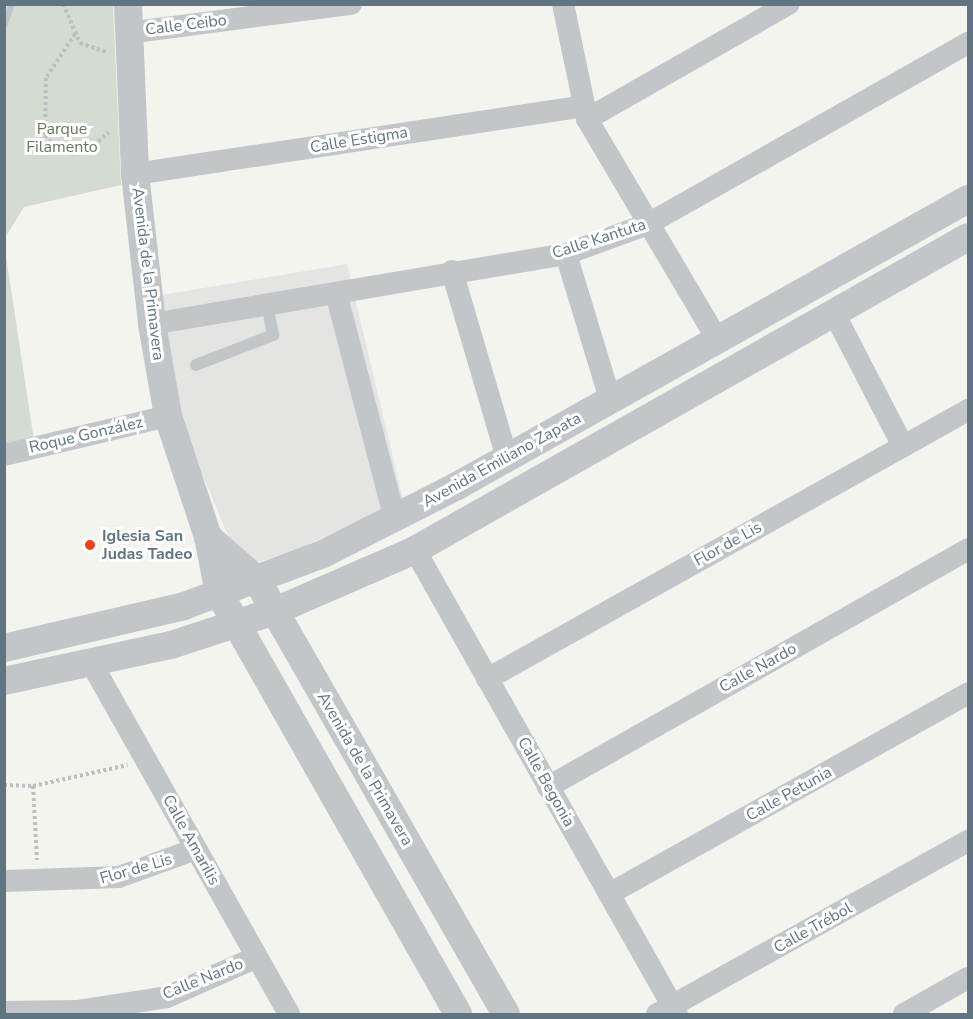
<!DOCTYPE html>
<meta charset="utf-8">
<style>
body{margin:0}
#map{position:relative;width:973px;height:1019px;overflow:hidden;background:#f4f4ef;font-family:"Nunito Sans",sans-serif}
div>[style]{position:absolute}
.built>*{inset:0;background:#e4e5e3}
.green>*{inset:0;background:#d4dbd0}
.stream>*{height:6px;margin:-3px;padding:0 3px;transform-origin:3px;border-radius:3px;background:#bbc7cc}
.path>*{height:4px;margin-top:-2px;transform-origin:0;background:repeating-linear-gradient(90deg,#bcbec0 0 3px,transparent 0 6px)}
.service>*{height:12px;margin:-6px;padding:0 6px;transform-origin:6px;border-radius:6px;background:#c2c6c9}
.minor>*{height:22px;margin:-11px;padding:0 11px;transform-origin:11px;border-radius:11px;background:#c2c6c9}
.tertiary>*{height:28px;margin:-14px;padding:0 14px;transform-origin:14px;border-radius:14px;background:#c2c6c9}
.dots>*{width:16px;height:16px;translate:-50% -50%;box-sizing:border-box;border:3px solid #fff;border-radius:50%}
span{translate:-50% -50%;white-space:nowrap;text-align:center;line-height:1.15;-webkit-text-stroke:6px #fff;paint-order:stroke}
.street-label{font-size:16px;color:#607482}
.park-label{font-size:16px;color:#667960}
.poi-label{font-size:16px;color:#607482;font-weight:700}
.left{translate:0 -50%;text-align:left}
.frame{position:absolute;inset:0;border:6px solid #607482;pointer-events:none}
</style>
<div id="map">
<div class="built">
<i style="clip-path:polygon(347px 264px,403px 500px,290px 553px,241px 567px,180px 420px,155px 296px)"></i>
</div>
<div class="green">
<i style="clip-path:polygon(5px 5px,113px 5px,121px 185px,24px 207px,5px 238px)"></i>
<i style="clip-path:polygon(4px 243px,35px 447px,4px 453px)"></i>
</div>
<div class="stream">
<i style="left:4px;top:26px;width:23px;rotate:-70deg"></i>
</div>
<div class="path">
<i style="left:63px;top:4px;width:43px;rotate:66.4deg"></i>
<i style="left:80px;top:43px;width:28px;rotate:19deg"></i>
<i style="left:75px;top:34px;width:53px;rotate:123.4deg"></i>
<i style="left:46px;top:78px;width:57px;rotate:91deg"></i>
<i style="left:45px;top:135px;width:19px;rotate:51deg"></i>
<i style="left:57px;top:150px;width:16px;rotate:15deg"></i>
<i style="left:72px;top:154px;width:18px;rotate:-16deg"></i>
<i style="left:89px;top:149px;width:26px;rotate:-40deg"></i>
<i style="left:4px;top:785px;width:29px;rotate:2deg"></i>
<i style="left:33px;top:786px;width:97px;rotate:-12.5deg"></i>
<i style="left:33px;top:786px;width:74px;rotate:86.9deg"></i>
</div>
<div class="service">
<i style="left:196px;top:365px;width:83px;rotate:-21.3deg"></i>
<i style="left:273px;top:335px;width:31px;rotate:-101deg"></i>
</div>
<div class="minor">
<i style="left:563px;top:4px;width:117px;rotate:78.2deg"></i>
<i style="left:587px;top:119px;width:253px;rotate:59.4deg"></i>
<i style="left:127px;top:33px;width:226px;rotate:-7.4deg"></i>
<i style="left:587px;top:119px;width:232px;rotate:-29.7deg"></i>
<i style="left:135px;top:174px;width:453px;rotate:-8.6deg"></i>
<i style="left:566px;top:254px;width:152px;rotate:73.1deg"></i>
<i style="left:452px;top:271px;width:195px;rotate:73.6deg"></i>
<i style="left:336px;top:293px;width:234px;rotate:75.4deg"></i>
<i style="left:834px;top:313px;width:150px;rotate:62.6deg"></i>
<i style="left:152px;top:324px;width:420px;rotate:-9.6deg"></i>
<i style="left:566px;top:254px;width:87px;rotate:-20.1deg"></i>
<i style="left:648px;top:224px;width:368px;rotate:-29.5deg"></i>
<i style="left:4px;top:455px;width:169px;rotate:-13.4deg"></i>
<i style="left:415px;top:550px;width:533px;rotate:60.55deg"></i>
<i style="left:93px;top:666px;width:399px;rotate:60.6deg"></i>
<i style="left:487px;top:679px;width:551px;rotate:-29.22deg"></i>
<i style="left:548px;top:787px;width:483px;rotate:-29.5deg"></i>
<i style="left:4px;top:881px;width:115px;rotate:-2deg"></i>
<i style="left:119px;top:877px;width:82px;rotate:-20deg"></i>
<i style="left:609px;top:894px;width:411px;rotate:-29.2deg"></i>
<i style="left:4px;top:1012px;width:73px;rotate:-0.8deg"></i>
<i style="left:77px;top:1011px;width:91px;rotate:-8.8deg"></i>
<i style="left:167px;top:997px;width:98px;rotate:-24deg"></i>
<i style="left:657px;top:1014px;width:356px;rotate:-29.1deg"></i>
<i style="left:904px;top:1014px;width:73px;rotate:-29.4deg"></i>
</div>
<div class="tertiary">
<i style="left:128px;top:4px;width:170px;rotate:87.6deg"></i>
<i style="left:135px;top:174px;width:151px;rotate:83.5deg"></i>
<i style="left:152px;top:324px;width:93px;rotate:80.1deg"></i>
<i style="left:168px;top:416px;width:127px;rotate:71.7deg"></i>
<i style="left:208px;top:537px;width:57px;rotate:78.9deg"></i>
<i style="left:219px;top:593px;width:484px;rotate:60.4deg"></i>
<i style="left:208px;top:537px;width:65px;rotate:41.3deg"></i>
<i style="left:257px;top:580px;width:500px;rotate:60.16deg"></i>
<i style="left:4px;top:648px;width:185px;rotate:-13.1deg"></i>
<i style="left:184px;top:606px;width:148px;rotate:-20.5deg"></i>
<i style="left:323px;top:554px;width:150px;rotate:-26.9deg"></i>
<i style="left:457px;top:486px;width:586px;rotate:-29.32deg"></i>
<i style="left:4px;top:681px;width:171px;rotate:-12.2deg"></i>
<i style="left:171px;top:645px;width:109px;rotate:-18.1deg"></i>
<i style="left:275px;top:611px;width:153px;rotate:-23.5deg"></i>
<i style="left:415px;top:550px;width:635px;rotate:-29.51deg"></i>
</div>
<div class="dots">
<i style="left:90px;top:545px;background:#ef4014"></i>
</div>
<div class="street-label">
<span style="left:186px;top:25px;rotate:-7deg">Calle Ceibo</span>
<span style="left:359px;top:140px;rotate:-9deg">Calle Estigma</span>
<span style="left:599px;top:239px;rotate:-18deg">Calle Kantuta</span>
<span style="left:148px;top:274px;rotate:83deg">Avenida de la Primavera</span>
<span style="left:86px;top:435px;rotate:-13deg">Roque González</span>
<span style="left:502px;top:460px;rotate:-29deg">Avenida Emiliano Zapata</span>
<span style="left:728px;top:544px;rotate:-29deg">Flor de Lis</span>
<span style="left:758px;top:668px;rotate:-29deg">Calle Nardo</span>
<span style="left:365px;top:769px;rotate:60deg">Avenida de la Primavera</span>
<span style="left:546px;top:782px;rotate:61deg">Calle Begonia</span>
<span style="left:789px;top:794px;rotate:-29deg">Calle Petunia</span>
<span style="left:191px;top:840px;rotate:61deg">Calle Amarilis</span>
<span style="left:136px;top:869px;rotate:-16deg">Flor de Lis</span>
<span style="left:813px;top:928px;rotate:-29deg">Calle Trébol</span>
<span style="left:203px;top:979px;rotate:-22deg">Calle Nardo</span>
</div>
<div class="park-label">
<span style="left:62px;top:138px">Parque<br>Filamento</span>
</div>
<div class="poi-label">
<span class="left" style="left:102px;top:545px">Iglesia San<br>Judas Tadeo</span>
</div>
<div class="frame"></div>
</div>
